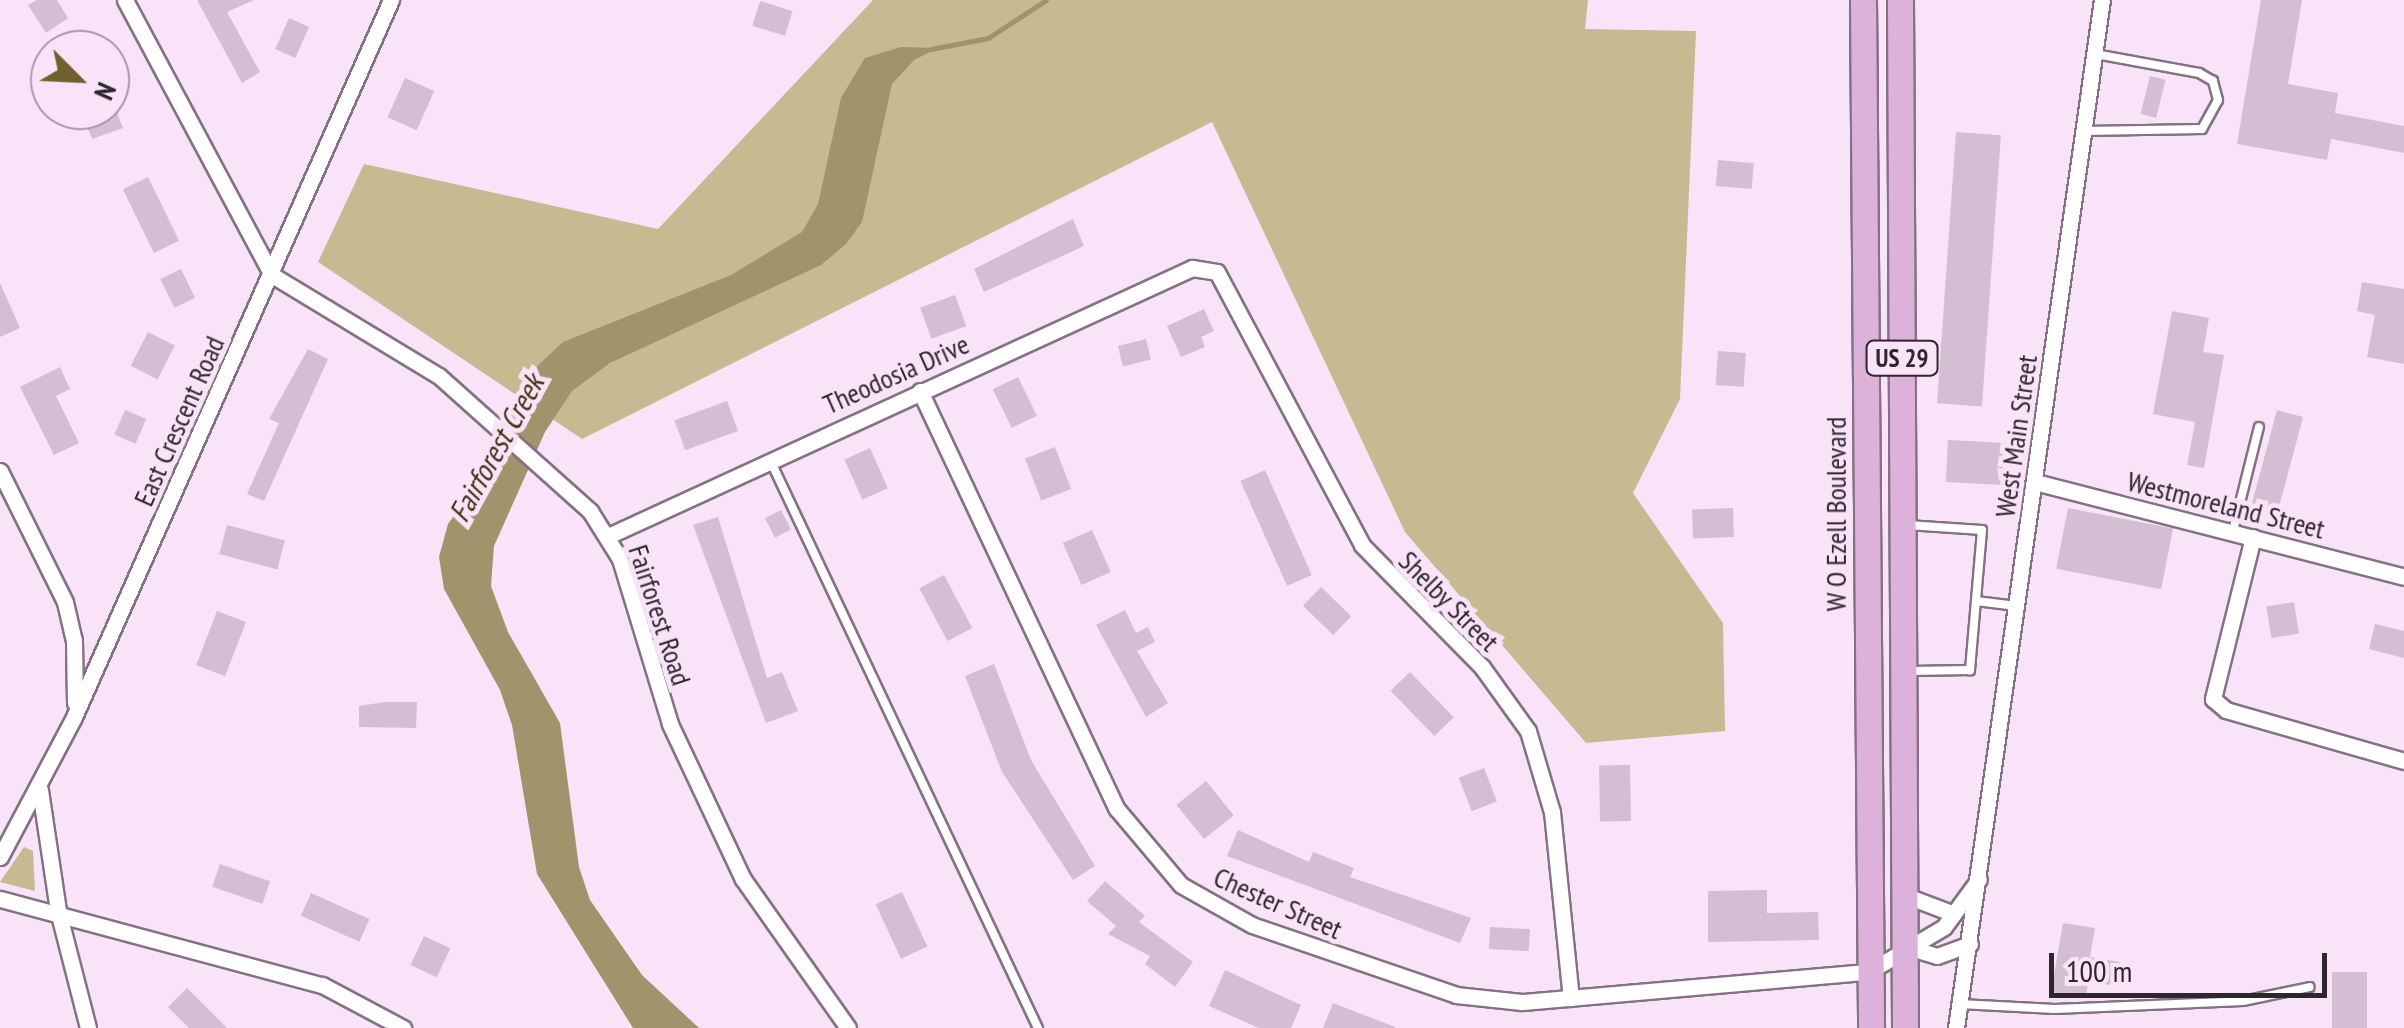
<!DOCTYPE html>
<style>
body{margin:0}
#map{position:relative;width:2404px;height:1028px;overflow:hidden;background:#f9e3f8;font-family:"PT Sans Narrow",sans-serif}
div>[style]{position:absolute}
.green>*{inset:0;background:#c7ba93}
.water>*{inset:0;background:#a1946c}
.stream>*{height:5px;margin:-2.5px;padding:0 2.5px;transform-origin:2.5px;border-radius:2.5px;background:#a1946c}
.building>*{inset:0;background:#d4bed3;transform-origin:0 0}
.roads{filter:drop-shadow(2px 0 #857184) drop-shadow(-2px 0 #857184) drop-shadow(0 2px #857184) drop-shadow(0 -2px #857184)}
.service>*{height:8px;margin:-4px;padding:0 4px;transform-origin:4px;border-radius:4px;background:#fff}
.minor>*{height:15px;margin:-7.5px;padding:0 7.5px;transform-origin:7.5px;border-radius:7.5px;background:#fff}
.primary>*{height:25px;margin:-12.5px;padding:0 12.5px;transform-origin:12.5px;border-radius:12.5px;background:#dcb2da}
span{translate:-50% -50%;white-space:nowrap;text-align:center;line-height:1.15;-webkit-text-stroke:10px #f9e3f8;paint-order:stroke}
.shield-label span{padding:2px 8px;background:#f9e3f8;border:2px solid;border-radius:8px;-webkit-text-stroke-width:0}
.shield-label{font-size:25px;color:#2e262e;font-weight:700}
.street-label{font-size:28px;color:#2e262e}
.water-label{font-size:30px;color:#3d3311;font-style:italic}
.north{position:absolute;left:30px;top:30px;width:100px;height:100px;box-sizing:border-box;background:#f9e3f8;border:2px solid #a897a7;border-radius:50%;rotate:114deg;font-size:28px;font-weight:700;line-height:40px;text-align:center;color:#2e262e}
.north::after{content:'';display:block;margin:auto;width:35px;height:45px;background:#72612f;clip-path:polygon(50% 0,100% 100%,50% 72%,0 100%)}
.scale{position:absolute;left:2049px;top:953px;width:278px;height:45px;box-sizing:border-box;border:5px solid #2e262e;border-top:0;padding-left:12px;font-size:30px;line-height:35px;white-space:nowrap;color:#2e262e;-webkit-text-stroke:8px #f9e3f8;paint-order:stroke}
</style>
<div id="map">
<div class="green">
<i style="clip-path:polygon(873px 0,1588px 0,1585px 29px,1696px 31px,1680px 399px,1633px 493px,1723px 623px,1725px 731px,1586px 743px,1405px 532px,1212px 122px,582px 439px,318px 262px,364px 164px,658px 229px)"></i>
<i style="clip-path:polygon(24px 847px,33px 851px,35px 891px,0 882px)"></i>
</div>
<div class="water">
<i style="clip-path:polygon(901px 47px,938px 48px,914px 60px,892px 84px,862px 222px,846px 244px,821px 265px,610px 363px,572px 391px,545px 432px,494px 546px,491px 586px,508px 632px,560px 723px,579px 867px,590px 900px,642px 975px,699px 1028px,633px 1028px,537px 874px,512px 725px,500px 690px,444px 589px,439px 557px,448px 524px,482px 476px,532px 371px,563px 342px,731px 275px,802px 232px,818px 204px,841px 98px,865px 58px)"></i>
</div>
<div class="stream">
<i style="left:931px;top:49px;width:58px;rotate:-10.9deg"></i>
<i style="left:988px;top:38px;width:69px;rotate:-33.2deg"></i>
</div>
<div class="building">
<i style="clip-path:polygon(37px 0,57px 0,68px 18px,46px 33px,28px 5px)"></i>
<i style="clip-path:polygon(197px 0,254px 0,227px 12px,260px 72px,242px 83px)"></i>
<i style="clip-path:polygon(2261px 0,2302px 0,2288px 84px,2338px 93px,2335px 113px,2404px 126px,2404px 153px,2331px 139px,2327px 160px,2237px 144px)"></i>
<i style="left:760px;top:1px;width:34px;height:26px;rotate:17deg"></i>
<i style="left:289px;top:18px;width:22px;height:34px;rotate:24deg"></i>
<i style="left:2150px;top:76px;width:16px;height:39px;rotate:14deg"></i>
<i style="left:405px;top:78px;width:32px;height:43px;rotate:24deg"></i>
<i style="clip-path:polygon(96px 110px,116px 110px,123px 128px,92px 139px,83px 115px)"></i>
<i style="left:1956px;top:132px;width:45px;height:272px;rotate:4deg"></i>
<i style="left:1718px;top:160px;width:36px;height:26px;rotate:5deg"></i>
<i style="left:148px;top:177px;width:71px;height:28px;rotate:64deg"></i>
<i style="clip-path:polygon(1073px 219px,1084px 246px,984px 292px,974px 269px)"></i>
<i style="left:181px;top:269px;width:32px;height:23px;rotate:64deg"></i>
<i style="clip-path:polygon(2362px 282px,2404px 289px,2404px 364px,2367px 357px,2375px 315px,2357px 311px)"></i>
<i style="clip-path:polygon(0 283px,20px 328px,0 337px)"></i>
<i style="left:955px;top:295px;width:33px;height:37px;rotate:70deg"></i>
<i style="clip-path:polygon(1204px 309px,1214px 331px,1201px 337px,1205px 347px,1181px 357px,1167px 326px)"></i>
<i style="clip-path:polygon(2172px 311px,2209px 318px,2203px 352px,2224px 355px,2204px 468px,2187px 465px,2195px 422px,2153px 414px)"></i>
<i style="left:148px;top:332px;width:30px;height:38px;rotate:27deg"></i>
<i style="left:1146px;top:339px;width:21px;height:29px;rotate:76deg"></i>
<i style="clip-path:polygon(308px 349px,328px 359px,264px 501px,247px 494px,279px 423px,269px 419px)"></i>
<i style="left:1718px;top:351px;width:28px;height:34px;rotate:4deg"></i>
<i style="clip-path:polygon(60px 367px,70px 389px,56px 396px,79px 443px,54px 455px,20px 387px)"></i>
<i style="left:1018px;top:377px;width:43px;height:28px;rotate:64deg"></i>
<i style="left:727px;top:401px;width:32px;height:56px;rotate:70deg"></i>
<i style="left:125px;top:410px;width:23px;height:27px;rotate:23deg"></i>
<i style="left:2277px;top:410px;width:27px;height:102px;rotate:15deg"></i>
<i style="left:1948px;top:440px;width:63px;height:42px;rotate:3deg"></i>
<i style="left:1055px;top:447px;width:45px;height:32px;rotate:69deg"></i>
<i style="left:870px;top:448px;width:44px;height:28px;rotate:66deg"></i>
<i style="left:1265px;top:470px;width:115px;height:27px;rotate:66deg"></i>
<i style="left:1733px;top:508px;width:29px;height:41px;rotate:88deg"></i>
<i style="left:2068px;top:508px;width:107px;height:62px;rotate:11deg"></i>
<i style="left:781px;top:510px;width:22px;height:18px;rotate:63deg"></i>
<i style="clip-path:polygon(718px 517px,767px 678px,782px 672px,798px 711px,766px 723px,693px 525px)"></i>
<i style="left:227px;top:525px;width:60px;height:30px;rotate:15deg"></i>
<i style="left:1092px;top:530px;width:46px;height:32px;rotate:66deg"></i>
<i style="left:944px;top:575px;width:60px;height:28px;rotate:62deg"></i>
<i style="left:1321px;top:587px;width:42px;height:26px;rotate:44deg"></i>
<i style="left:2294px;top:602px;width:32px;height:28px;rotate:81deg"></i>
<i style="clip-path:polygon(1125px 610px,1136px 633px,1148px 627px,1155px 642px,1137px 651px,1168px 703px,1146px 717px,1096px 625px)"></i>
<i style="left:217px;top:611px;width:31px;height:58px;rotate:21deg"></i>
<i style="clip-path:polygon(2375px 624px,2404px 631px,2404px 658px,2369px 649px)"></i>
<i style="clip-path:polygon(994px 664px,1031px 760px,1095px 866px,1073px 880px,1002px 772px,965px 676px)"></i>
<i style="left:1410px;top:672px;width:63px;height:27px;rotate:46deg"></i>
<i style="clip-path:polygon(385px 702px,417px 702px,416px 728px,359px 727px,359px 706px)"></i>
<i style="left:1630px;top:765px;width:56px;height:31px;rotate:89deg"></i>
<i style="left:1484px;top:768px;width:36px;height:27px;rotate:69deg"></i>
<i style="left:1206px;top:781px;width:44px;height:38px;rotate:51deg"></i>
<i style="clip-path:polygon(1238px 830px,1309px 862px,1313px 852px,1354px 868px,1350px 877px,1471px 918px,1460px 943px,1227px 856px)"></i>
<i style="left:220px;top:864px;width:53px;height:24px;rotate:19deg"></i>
<i style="clip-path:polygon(1105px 881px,1145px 916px,1139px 922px,1193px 962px,1175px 987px,1145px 964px,1150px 956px,1108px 934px,1116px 926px,1087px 901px)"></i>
<i style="clip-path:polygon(1767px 890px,1767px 913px,1818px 912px,1819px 940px,1708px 942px,1708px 891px)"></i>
<i style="left:902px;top:892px;width:60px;height:29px;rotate:65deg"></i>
<i style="left:311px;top:893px;width:64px;height:25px;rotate:24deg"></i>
<i style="clip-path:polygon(2063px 923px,2095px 928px,2090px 957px,2120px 962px,2116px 986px,2088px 981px,2086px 998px,2051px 992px)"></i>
<i style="left:1490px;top:927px;width:40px;height:22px;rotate:3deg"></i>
<i style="left:424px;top:936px;width:29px;height:32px;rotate:25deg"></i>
<i style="clip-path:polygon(1225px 970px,1301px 1005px,1291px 1028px,1259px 1028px,1209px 1006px)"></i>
<i style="left:2332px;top:972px;width:35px;height:56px"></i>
<i style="clip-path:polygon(187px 988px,227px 1028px,189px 1028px,168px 1007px)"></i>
<i style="clip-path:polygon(1333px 1003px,1395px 1027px,1395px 1028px,1323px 1028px)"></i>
</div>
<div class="roads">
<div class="service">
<i style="left:2085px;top:131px;width:117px;rotate:-1deg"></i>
<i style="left:2202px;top:129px;width:33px;rotate:-61deg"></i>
<i style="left:2218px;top:100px;width:20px;rotate:-105deg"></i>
<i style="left:2213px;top:81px;width:16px;rotate:-150deg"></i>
<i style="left:2199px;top:73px;width:106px;rotate:-169.6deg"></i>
<i style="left:771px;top:462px;width:626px;rotate:64.75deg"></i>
<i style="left:1907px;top:525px;width:75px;rotate:3.8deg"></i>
<i style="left:1982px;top:530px;width:141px;rotate:94.9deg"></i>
<i style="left:1970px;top:670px;width:60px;rotate:179deg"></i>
<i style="left:2233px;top:531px;width:107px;rotate:-76deg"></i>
<i style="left:1976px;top:601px;width:41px;rotate:7deg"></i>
<i style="left:1960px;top:1004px;width:95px;rotate:3deg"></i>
<i style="left:2055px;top:1009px;width:188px;rotate:-2.4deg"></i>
<i style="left:2243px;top:1001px;width:68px;rotate:-11.8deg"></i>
</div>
<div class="minor">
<i style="left:125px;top:0;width:312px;rotate:61.9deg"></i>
<i style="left:272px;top:275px;width:195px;rotate:31.2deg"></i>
<i style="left:439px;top:376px;width:203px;rotate:41.8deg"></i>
<i style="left:590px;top:511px;width:57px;rotate:58deg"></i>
<i style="left:620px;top:559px;width:172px;rotate:73.1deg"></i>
<i style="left:670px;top:724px;width:171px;rotate:64.8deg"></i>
<i style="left:743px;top:879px;width:182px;rotate:54.8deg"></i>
<i style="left:920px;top:391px;width:462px;rotate:64.8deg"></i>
<i style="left:1117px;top:809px;width:99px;rotate:49.9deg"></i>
<i style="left:1181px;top:885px;width:81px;rotate:29.4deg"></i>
<i style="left:1252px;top:925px;width:216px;rotate:18.9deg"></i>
<i style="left:1456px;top:995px;width:66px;rotate:6.1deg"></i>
<i style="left:1522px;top:1002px;width:347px;rotate:-5deg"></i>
<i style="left:1868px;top:972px;width:88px;rotate:-30.6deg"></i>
<i style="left:1944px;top:927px;width:59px;rotate:-53.9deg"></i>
<i style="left:0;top:471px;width:146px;rotate:63.6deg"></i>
<i style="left:65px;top:602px;width:39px;rotate:77deg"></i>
<i style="left:74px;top:640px;width:63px;rotate:89.1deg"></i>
<i style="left:2035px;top:482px;width:381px;rotate:14.4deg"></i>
<i style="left:608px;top:536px;width:643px;rotate:-24.65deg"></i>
<i style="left:1192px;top:268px;width:25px;rotate:9deg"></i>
<i style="left:1217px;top:272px;width:309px;rotate:62deg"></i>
<i style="left:1362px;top:545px;width:171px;rotate:45.5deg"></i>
<i style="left:1482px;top:667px;width:79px;rotate:54.3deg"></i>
<i style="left:1528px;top:731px;width:84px;rotate:73.5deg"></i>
<i style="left:1552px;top:812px;width:187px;rotate:84.2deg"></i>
<i style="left:2253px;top:537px;width:167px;rotate:103.9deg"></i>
<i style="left:2213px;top:699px;width:17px;rotate:40deg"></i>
<i style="left:2226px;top:710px;width:185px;rotate:16deg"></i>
<i style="left:40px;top:790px;width:122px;rotate:81.5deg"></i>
<i style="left:58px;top:911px;width:121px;rotate:75.6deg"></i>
<i style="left:0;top:857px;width:158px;rotate:-62.1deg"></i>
<i style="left:74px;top:717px;width:784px;rotate:-66.15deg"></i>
<i style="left:1904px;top:895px;width:53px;rotate:20.8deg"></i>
<i style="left:0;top:899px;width:333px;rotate:15deg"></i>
<i style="left:322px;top:985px;width:92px;rotate:28deg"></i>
<i style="left:1904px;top:946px;width:34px;rotate:17deg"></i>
<i style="left:1937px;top:956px;width:35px;rotate:-20deg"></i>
<i style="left:1956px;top:1028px;width:1038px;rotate:-81.92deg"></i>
</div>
<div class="primary">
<i style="left:1863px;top:0;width:1028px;rotate:89.55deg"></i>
<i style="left:1900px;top:0;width:1028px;rotate:89.72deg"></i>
</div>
</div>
<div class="shield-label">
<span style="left:1902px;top:358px">US 29</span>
</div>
<div class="street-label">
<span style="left:896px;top:374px;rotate:-24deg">Theodosia Drive</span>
<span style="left:179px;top:421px;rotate:-66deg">East Crescent Road</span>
<span style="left:2016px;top:436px;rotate:-82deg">West Main Street</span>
<span style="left:2226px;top:505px;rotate:14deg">Westmoreland Street</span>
<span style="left:1836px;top:514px;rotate:-90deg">W O Ezell Boulevard</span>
<span style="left:1449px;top:601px;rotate:45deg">Shelby Street</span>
<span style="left:660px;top:615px;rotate:72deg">Fairforest Road</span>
<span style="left:1278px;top:903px;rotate:24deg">Chester Street</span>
</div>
<div class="water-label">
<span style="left:496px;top:448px;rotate:-61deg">Fairforest Creek</span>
</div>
<div class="north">N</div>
<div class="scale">100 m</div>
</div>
